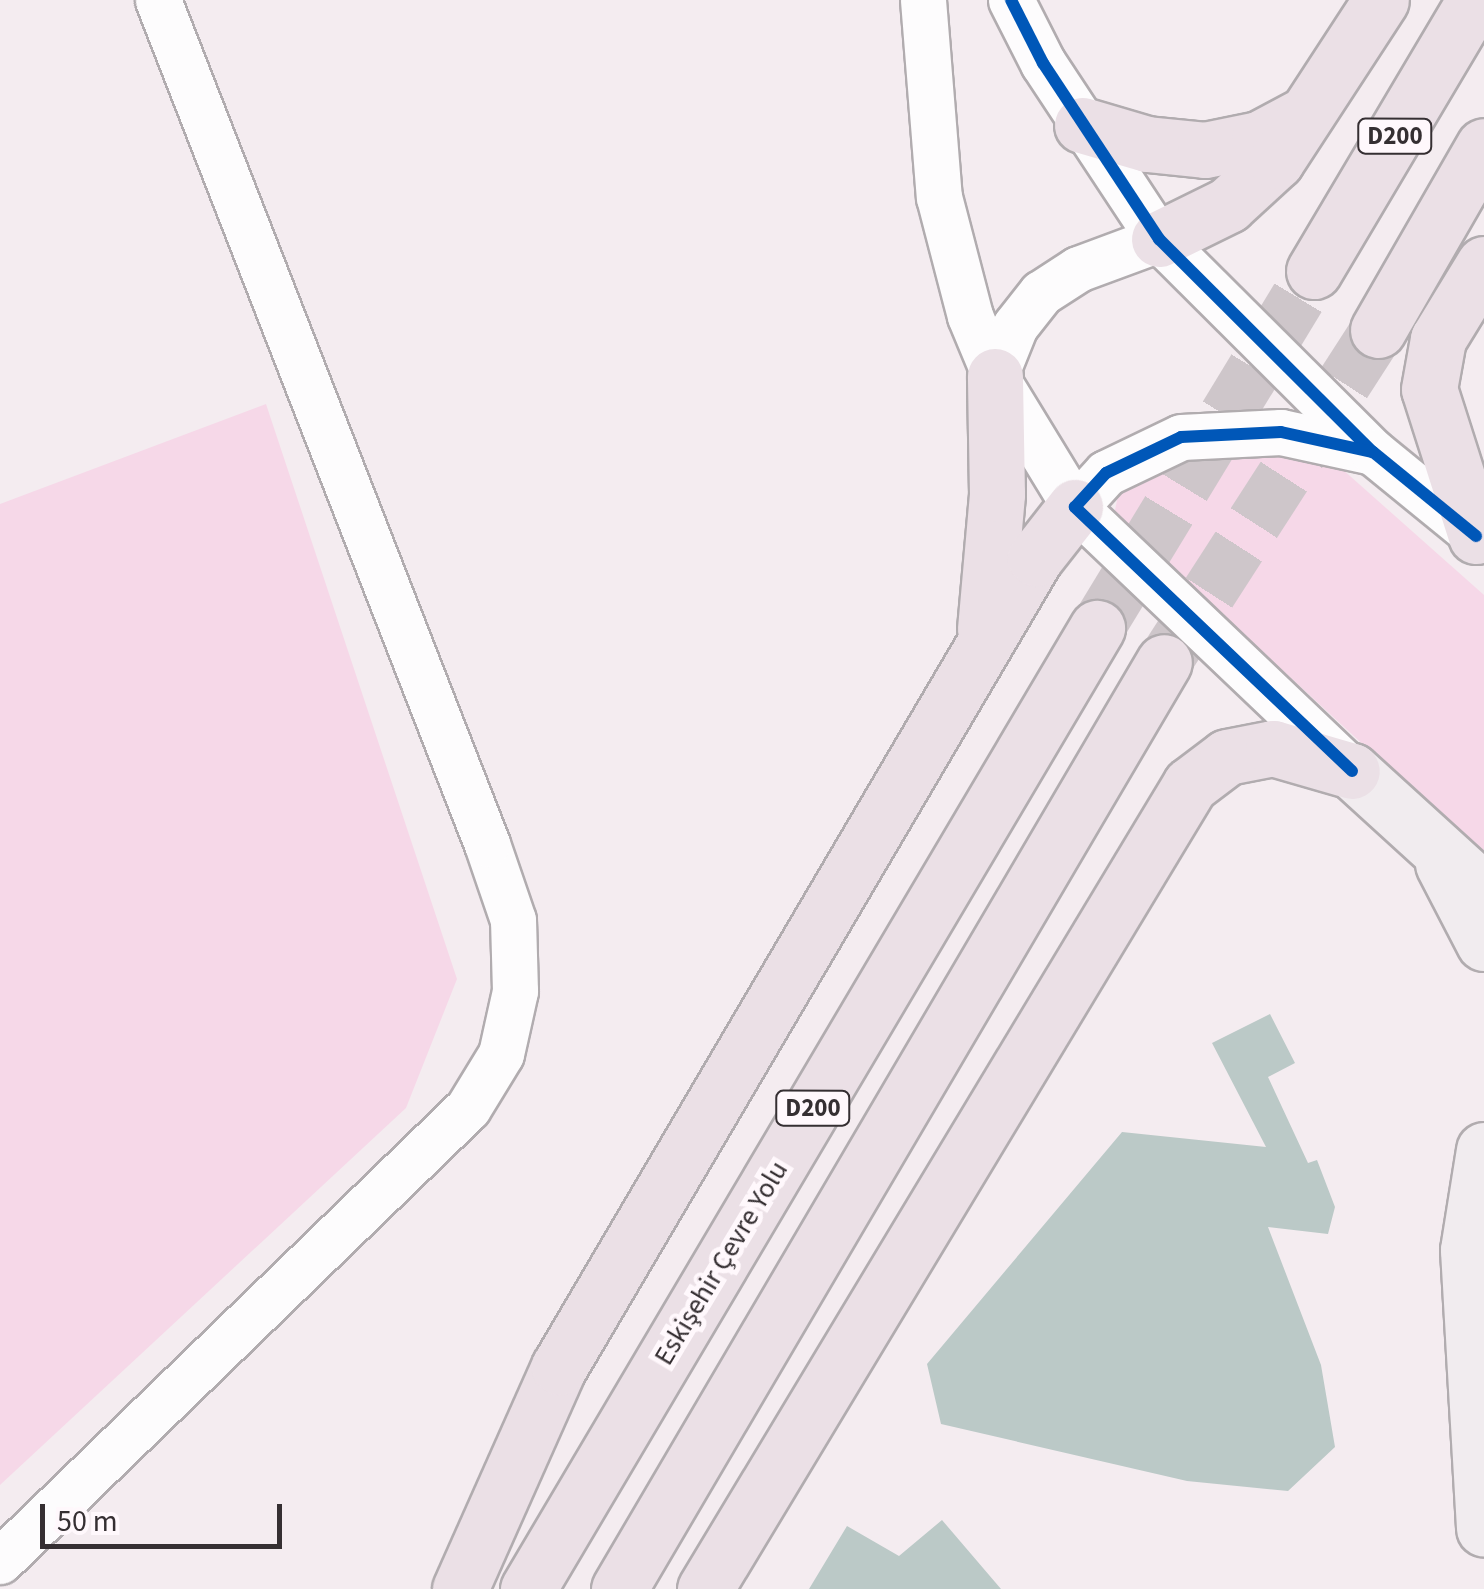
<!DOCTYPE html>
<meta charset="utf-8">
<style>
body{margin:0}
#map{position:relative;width:1484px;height:1589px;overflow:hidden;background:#f4ecf0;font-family:"Source Sans 3",sans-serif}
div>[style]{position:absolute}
.green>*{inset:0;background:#f6d8e8}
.building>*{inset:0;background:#bbc9c7}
.highway-tunnel>*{height:55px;margin-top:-27.5px;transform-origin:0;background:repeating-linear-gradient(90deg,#cec6ca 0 55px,transparent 0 83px)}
.roads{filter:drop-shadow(2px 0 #b1acaf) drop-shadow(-2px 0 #b1acaf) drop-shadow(0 2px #b1acaf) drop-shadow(0 -2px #b1acaf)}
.minor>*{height:45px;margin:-22.5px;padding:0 22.5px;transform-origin:22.5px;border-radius:22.5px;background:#fdfcfd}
.major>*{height:55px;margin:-27.5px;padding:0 27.5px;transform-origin:27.5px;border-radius:27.5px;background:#f1ecef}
.highway>*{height:55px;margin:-27.5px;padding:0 27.5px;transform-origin:27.5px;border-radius:27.5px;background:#ebe0e6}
.cycleway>*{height:12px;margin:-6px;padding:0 6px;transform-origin:6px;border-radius:6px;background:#0057b8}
span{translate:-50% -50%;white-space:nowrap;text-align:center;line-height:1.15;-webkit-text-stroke:10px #fff8fc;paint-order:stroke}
.shield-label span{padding:2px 8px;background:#fff8fc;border:2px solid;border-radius:8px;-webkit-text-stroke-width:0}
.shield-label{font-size:25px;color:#352f32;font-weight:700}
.street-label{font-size:28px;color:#352f32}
.scale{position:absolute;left:40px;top:1504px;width:242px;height:45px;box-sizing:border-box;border:5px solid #352f32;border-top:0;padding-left:12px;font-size:30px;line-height:35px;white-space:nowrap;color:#352f32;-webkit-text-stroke:8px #fff8fc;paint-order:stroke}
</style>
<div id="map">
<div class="green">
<i style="clip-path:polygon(266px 404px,457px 979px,406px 1108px,0 1485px,0 504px)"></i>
<i style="clip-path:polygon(1251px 450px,1332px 460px,1484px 595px,1484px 856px,1114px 515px,1121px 481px,1167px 461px)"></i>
</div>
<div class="building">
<i style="clip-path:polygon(1270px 1014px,1295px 1063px,1268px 1077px,1308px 1163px,1317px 1160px,1335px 1207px,1328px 1234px,1268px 1227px,1321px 1365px,1335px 1447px,1288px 1491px,1187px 1481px,941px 1424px,927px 1364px,1122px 1132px,1266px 1147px,1212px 1043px)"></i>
<i style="clip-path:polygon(942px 1520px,1001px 1589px,809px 1589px,847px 1526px,899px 1556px)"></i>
</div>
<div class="highway-tunnel">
<i style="left:1097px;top:628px;width:418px;rotate:-58.7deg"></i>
<i style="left:1164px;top:662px;width:395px;rotate:-57.2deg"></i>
</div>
<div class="roads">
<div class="minor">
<i style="left:923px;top:0;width:198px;rotate:85.4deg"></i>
<i style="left:939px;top:197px;width:123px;rotate:75.4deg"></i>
<i style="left:970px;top:316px;width:65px;rotate:67.4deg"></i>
<i style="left:1011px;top:0;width:71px;rotate:63.1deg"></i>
<i style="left:1043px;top:63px;width:211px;rotate:56.6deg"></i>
<i style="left:1159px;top:239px;width:302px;rotate:44.9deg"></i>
<i style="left:1075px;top:507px;width:153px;rotate:-121.4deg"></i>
<i style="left:995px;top:376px;width:54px;rotate:-68.2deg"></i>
<i style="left:1015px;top:326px;width:42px;rotate:-51.8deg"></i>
<i style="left:1041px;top:293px;width:44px;rotate:-33deg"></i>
<i style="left:1078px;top:269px;width:86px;rotate:-20.3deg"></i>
<i style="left:1351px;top:770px;width:381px;rotate:-136.4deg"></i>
<i style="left:1075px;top:507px;width:46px;rotate:-47.6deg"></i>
<i style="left:1106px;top:473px;width:83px;rotate:-25.6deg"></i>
<i style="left:1181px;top:437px;width:100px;rotate:-2.9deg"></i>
<i style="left:1281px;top:432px;width:94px;rotate:12.3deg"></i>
<i style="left:1373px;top:452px;width:133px;rotate:39.2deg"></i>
<i style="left:0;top:1561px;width:651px;rotate:-44.07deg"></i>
<i style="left:468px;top:1108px;width:63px;rotate:-58.6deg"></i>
<i style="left:501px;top:1054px;width:65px;rotate:-77.5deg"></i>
<i style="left:515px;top:991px;width:71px;rotate:-91.6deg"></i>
<i style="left:513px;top:920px;width:80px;rotate:-108.9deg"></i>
<i style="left:487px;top:844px;width:906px;rotate:-111.3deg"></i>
</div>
<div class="major">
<i style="left:1352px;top:771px;width:178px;rotate:42.3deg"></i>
<i style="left:1443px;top:864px;width:89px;rotate:62.6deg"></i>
<i style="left:1484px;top:1150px;width:101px;rotate:99.1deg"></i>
<i style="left:1468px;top:1250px;width:279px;rotate:86.7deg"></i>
</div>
<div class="highway">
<i style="left:1082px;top:125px;width:68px;rotate:16.3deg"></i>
<i style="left:1147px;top:144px;width:58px;rotate:5.9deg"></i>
<i style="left:1205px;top:150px;width:55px;rotate:-11.5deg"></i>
<i style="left:1259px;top:139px;width:51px;rotate:-28.1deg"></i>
<i style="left:1159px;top:239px;width:77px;rotate:-26.2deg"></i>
<i style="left:1228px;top:205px;width:65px;rotate:-42.5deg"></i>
<i style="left:1276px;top:161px;width:192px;rotate:-56.9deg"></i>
<i style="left:1314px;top:271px;width:315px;rotate:-59.3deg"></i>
<i style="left:1378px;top:330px;width:212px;rotate:-60.1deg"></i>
<i style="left:1476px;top:536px;width:154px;rotate:-107.7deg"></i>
<i style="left:1429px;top:389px;width:51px;rotate:-79.8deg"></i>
<i style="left:1438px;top:339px;width:88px;rotate:-58.5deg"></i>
<i style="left:985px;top:629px;width:136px;rotate:-84.9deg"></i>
<i style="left:997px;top:494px;width:118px;rotate:-91deg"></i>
<i style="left:460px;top:1589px;width:243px;rotate:-66deg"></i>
<i style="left:559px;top:1367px;width:939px;rotate:-59.53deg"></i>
<i style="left:1035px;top:558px;width:65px;rotate:-51.9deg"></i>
<i style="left:528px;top:1589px;width:1117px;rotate:-59.37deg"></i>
<i style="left:619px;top:1589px;width:1075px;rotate:-59.55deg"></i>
<i style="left:705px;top:1589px;width:939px;rotate:-58.9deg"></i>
<i style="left:1190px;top:785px;width:46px;rotate:-37.1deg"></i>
<i style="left:1227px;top:757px;width:47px;rotate:-11.1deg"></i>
<i style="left:1273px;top:748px;width:82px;rotate:16.2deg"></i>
</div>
</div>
<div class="cycleway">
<i style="left:1011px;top:0;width:71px;rotate:63.1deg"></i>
<i style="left:1043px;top:63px;width:211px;rotate:56.6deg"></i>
<i style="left:1159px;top:239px;width:302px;rotate:44.9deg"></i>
<i style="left:1352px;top:771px;width:383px;rotate:-136.4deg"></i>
<i style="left:1075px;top:507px;width:46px;rotate:-47.6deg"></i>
<i style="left:1106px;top:473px;width:83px;rotate:-25.6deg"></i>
<i style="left:1181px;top:437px;width:100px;rotate:-2.9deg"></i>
<i style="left:1281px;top:432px;width:94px;rotate:12.3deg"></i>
<i style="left:1373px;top:452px;width:133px;rotate:39.2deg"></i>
</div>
<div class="shield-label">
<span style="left:1395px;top:136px">D200</span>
<span style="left:813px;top:1108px">D200</span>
</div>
<div class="street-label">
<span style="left:721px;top:1263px;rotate:-59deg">Eskişehir Çevre Yolu</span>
</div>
<div class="scale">50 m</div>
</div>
